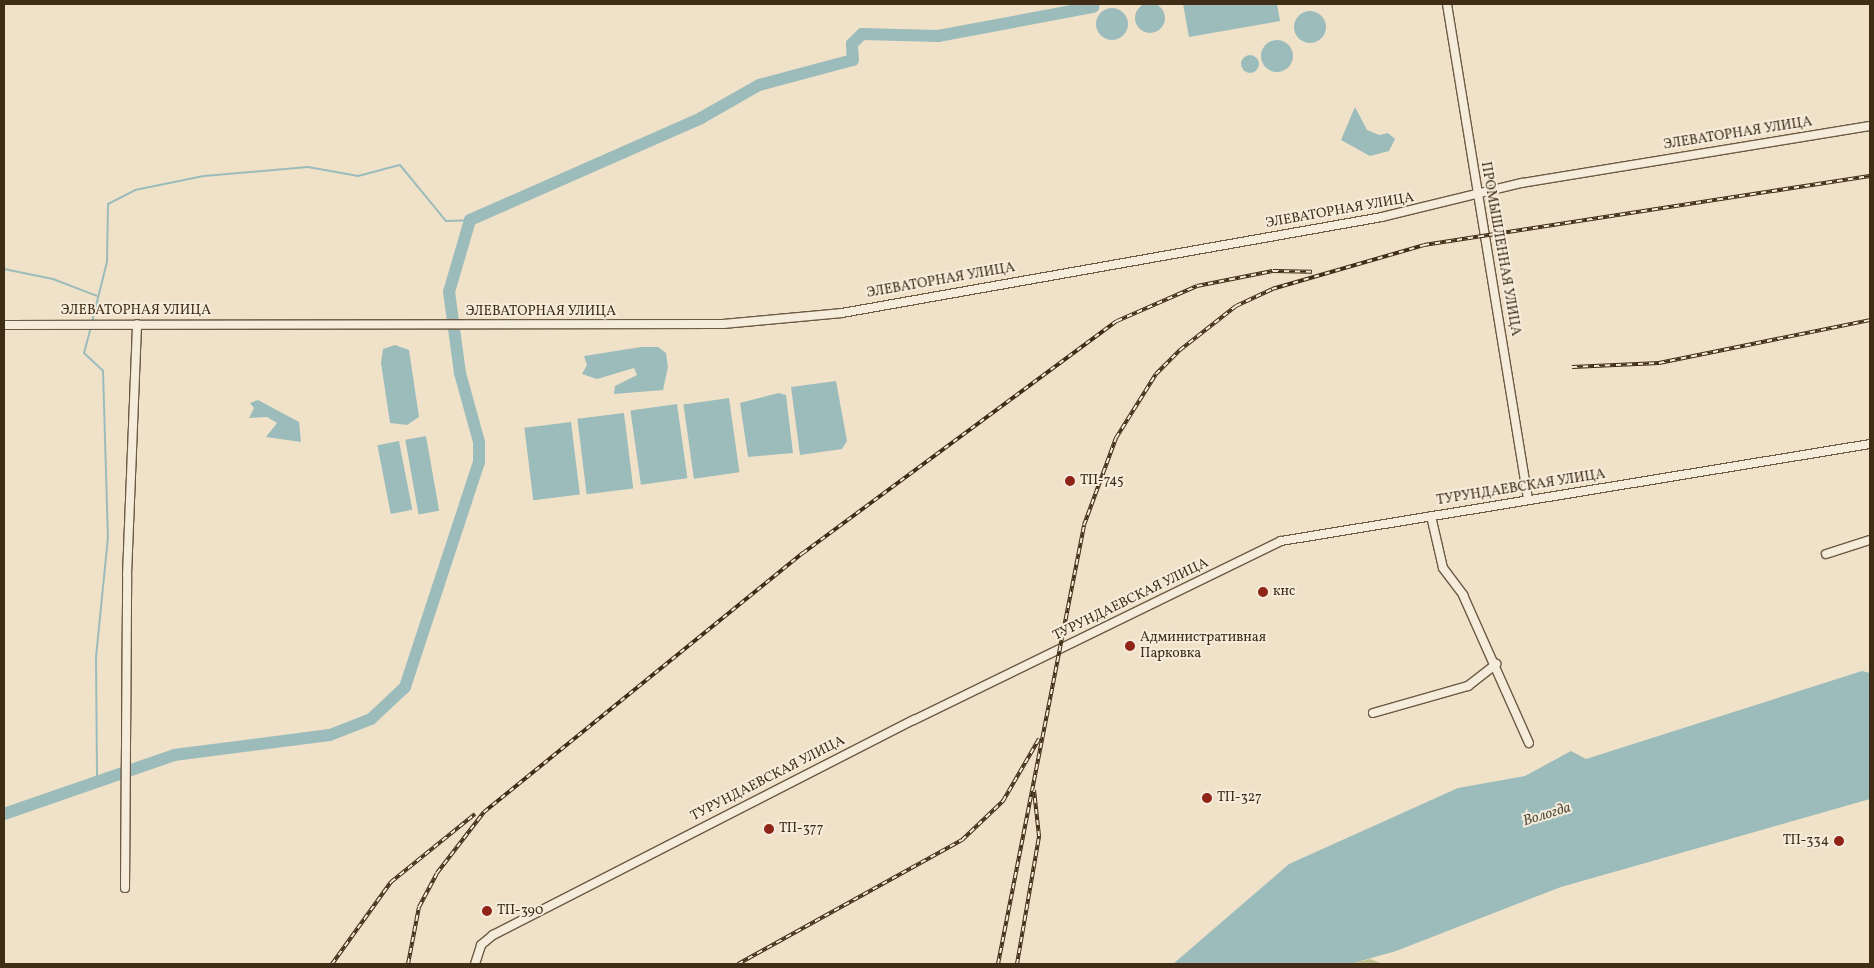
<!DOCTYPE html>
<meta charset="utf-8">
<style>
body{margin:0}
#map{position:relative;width:1874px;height:968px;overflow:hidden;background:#f0e2c9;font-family:Vollkorn,serif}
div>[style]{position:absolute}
.green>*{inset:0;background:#bfc293}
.water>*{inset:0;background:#9cbcbc;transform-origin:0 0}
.round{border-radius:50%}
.stream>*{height:2px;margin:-1px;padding:0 1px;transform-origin:1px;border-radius:1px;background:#9cbcbc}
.river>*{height:12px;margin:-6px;padding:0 6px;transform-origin:6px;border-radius:6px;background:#9cbcbc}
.roads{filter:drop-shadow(1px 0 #6c5a42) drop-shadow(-1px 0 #6c5a42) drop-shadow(0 1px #6c5a42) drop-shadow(0 -1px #6c5a42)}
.minor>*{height:8px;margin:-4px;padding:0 4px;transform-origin:4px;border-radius:4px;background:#f5ecdc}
.rail>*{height:4px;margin-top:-2px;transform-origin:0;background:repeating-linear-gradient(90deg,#f5ecdc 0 5.5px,#402d15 0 11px);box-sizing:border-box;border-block:1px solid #402d15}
.dots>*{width:14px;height:14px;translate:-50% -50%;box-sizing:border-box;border:2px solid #f5ecdc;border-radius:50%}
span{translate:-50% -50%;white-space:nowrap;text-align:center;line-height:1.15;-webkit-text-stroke:4px #f5ecdc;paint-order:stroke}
.street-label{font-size:14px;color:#402d15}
.poi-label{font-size:14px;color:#402d15}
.left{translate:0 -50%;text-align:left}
.right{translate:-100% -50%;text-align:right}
.water-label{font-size:15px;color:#57513f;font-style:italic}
.frame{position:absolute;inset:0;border:5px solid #402d15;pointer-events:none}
</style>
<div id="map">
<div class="green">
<i style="clip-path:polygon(1370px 959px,1383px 964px,1350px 964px)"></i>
</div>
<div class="water">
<i class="round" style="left:1135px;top:3px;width:30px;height:30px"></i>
<i style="clip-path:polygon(1183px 4px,1277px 4px,1280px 21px,1189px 37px)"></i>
<i class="round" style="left:1096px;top:8px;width:32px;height:32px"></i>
<i class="round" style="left:1294px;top:11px;width:32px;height:32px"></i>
<i class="round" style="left:1261px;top:40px;width:32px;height:32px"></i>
<i class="round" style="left:1241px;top:55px;width:18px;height:18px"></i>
<i style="clip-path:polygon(1355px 107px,1367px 130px,1379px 135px,1388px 133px,1395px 139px,1389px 151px,1370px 156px,1341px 140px)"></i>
<i style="clip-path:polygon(395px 345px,409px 350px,419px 417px,407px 425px,390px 423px,381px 363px,383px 349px)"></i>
<i style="clip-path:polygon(641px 347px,658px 347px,666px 353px,668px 367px,663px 390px,614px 394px,615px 386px,637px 375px,634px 368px,597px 379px,582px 374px,587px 365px,584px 356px)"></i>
<i style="clip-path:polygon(836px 381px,847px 441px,842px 449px,800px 455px,791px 387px)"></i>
<i style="clip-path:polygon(779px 393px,786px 395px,793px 453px,748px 457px,740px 403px)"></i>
<i style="left:729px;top:398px;width:75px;height:46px;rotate:82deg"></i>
<i style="clip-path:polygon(258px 400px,299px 422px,301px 442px,266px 437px,277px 423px,267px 417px,249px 418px,254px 408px,250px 403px)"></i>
<i style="left:677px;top:404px;width:75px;height:47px;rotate:82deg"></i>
<i style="left:624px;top:413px;width:76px;height:47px;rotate:83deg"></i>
<i style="left:571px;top:422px;width:73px;height:47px;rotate:83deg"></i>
<i style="left:426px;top:436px;width:76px;height:21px;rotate:80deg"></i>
<i style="left:399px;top:441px;width:70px;height:22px;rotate:79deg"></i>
<i style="clip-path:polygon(1862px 671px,1870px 673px,1870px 799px,1561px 887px,1396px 951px,1350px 964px,1173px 964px,1289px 864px,1458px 788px,1525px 776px,1571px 751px,1586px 759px)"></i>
</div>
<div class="stream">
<i style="left:4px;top:269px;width:50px;rotate:11.5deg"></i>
<i style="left:53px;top:279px;width:47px;rotate:21.1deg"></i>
<i style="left:92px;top:322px;width:62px;rotate:-76deg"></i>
<i style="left:107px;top:262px;width:58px;rotate:-89deg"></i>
<i style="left:108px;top:204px;width:30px;rotate:-27deg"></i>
<i style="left:135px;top:190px;width:70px;rotate:-11.5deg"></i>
<i style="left:204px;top:176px;width:104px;rotate:-4.9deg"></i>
<i style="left:308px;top:167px;width:51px;rotate:10.2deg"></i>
<i style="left:358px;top:176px;width:43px;rotate:-14.7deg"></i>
<i style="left:400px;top:165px;width:72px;rotate:50.6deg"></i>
<i style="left:446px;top:221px;width:24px;rotate:-2deg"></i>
<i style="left:91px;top:327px;width:27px;rotate:105deg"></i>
<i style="left:84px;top:353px;width:26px;rotate:43deg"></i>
<i style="left:103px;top:371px;width:166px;rotate:88.3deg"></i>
<i style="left:108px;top:537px;width:122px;rotate:95.7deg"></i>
<i style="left:96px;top:658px;width:124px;rotate:89.5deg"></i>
</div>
<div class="river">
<i style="left:4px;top:814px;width:180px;rotate:-19.1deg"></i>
<i style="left:174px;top:755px;width:157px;rotate:-7.3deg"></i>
<i style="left:330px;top:735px;width:44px;rotate:-21.3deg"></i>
<i style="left:371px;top:719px;width:47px;rotate:-43.3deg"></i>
<i style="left:405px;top:687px;width:237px;rotate:-71.8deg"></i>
<i style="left:479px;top:462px;width:20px;rotate:-90deg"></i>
<i style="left:479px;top:442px;width:72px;rotate:-105.4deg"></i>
<i style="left:460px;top:373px;width:82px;rotate:-97.7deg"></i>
<i style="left:449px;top:292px;width:75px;rotate:-73.7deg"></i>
<i style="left:470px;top:220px;width:253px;rotate:-23.8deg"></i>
<i style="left:701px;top:118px;width:67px;rotate:-29.6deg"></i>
<i style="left:759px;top:85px;width:97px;rotate:-14.9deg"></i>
<i style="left:853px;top:60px;width:16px;rotate:-94deg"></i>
<i style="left:852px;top:44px;width:14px;rotate:-45deg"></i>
<i style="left:862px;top:34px;width:76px;rotate:1.5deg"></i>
<i style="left:938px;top:36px;width:158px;rotate:-10.6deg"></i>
</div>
<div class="roads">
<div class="minor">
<i style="left:1447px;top:4px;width:502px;rotate:80.71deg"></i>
<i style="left:4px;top:325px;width:719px;rotate:-0.08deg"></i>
<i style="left:723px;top:324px;width:120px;rotate:-5.3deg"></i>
<i style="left:842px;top:313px;width:548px;rotate:-10.08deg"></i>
<i style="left:1382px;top:217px;width:144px;rotate:-13.7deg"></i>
<i style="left:1522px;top:183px;width:353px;rotate:-9.3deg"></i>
<i style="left:1431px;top:516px;width:53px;rotate:77deg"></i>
<i style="left:1443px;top:568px;width:34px;rotate:53deg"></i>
<i style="left:1463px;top:595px;width:162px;rotate:66deg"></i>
<i style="left:1826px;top:554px;width:46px;rotate:-17.7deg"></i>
<i style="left:1373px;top:713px;width:99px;rotate:-15.9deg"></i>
<i style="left:1468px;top:686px;width:36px;rotate:-38deg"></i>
<i style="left:125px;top:888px;width:313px;rotate:-89.6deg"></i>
<i style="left:127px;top:575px;width:251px;rotate:-87.7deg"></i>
<i style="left:475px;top:964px;width:20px;rotate:-72deg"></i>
<i style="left:481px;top:945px;width:16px;rotate:-40deg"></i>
<i style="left:493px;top:935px;width:473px;rotate:-27.1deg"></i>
<i style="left:914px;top:720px;width:408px;rotate:-26deg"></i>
<i style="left:1281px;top:541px;width:597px;rotate:-9.35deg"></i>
</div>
</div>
<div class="rail">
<i style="left:1572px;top:367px;width:87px;rotate:-2.6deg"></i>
<i style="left:1659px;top:363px;width:215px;rotate:-11.5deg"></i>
<i style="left:332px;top:964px;width:101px;rotate:-54.3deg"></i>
<i style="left:391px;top:882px;width:108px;rotate:-39deg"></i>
<i style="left:408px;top:964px;width:58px;rotate:-79.1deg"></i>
<i style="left:419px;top:907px;width:38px;rotate:-62deg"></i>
<i style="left:437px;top:873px;width:77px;rotate:-52.4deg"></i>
<i style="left:484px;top:812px;width:411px;rotate:-39.1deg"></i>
<i style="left:803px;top:553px;width:390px;rotate:-36.5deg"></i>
<i style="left:1117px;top:321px;width:87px;rotate:-23.6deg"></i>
<i style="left:1197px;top:286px;width:77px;rotate:-11.2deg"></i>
<i style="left:1273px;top:271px;width:39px;rotate:1deg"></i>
<i style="left:738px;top:964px;width:256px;rotate:-29deg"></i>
<i style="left:962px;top:840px;width:57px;rotate:-43.6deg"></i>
<i style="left:1003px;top:801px;width:72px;rotate:-59.9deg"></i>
<i style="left:998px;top:964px;width:447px;rotate:-78.9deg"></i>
<i style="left:1084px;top:525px;width:93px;rotate:-69.8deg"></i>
<i style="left:1116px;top:438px;width:75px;rotate:-58deg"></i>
<i style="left:1156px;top:374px;width:34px;rotate:-45deg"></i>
<i style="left:1180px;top:350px;width:71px;rotate:-38.2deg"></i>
<i style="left:1236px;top:306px;width:40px;rotate:-25deg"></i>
<i style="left:1272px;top:289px;width:158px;rotate:-16.1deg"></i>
<i style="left:1424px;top:245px;width:451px;rotate:-8.8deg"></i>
<i style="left:1017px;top:964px;width:130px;rotate:-80.2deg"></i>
<i style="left:1039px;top:836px;width:46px;rotate:-96.2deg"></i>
</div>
<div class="dots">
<i style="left:1070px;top:481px;background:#8f2418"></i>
<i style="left:1263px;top:592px;background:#8f2418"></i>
<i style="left:1130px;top:646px;background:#8f2418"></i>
<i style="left:1207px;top:798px;background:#8f2418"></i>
<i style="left:769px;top:829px;background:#8f2418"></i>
<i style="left:1839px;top:841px;background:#8f2418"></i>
<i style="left:487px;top:911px;background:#8f2418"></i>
</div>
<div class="street-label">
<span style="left:1738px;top:134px;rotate:-9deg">ЭЛЕВАТОРНАЯ УЛИЦА</span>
<span style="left:1340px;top:211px;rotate:-10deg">ЭЛЕВАТОРНАЯ УЛИЦА</span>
<span style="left:1500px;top:249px;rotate:80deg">ПРОМЫШЛЕННАЯ УЛИЦА</span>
<span style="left:941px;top:281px;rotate:-10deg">ЭЛЕВАТОРНАЯ УЛИЦА</span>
<span style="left:136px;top:311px">ЭЛЕВАТОРНАЯ УЛИЦА</span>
<span style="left:541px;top:312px">ЭЛЕВАТОРНАЯ УЛИЦА</span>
<span style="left:1521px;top:488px;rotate:-9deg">ТУРУНДАЕВСКАЯ УЛИЦА</span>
<span style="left:1131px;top:600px;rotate:-26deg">ТУРУНДАЕВСКАЯ УЛИЦА</span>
<span style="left:768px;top:779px;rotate:-27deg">ТУРУНДАЕВСКАЯ УЛИЦА</span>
</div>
<div class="poi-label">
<span class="left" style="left:1080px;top:481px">ТП-745</span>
<span class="left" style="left:1273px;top:592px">кнс</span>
<span class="left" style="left:1140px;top:646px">Административная<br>Парковка</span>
<span class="left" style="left:1217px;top:798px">ТП-327</span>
<span class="left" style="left:779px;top:829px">ТП-377</span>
<span class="right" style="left:1829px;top:841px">ТП-334</span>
<span class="left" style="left:497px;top:911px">ТП-390</span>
</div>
<div class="water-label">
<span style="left:1547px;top:815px;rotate:-17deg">Вологда</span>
</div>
<div class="frame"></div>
</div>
